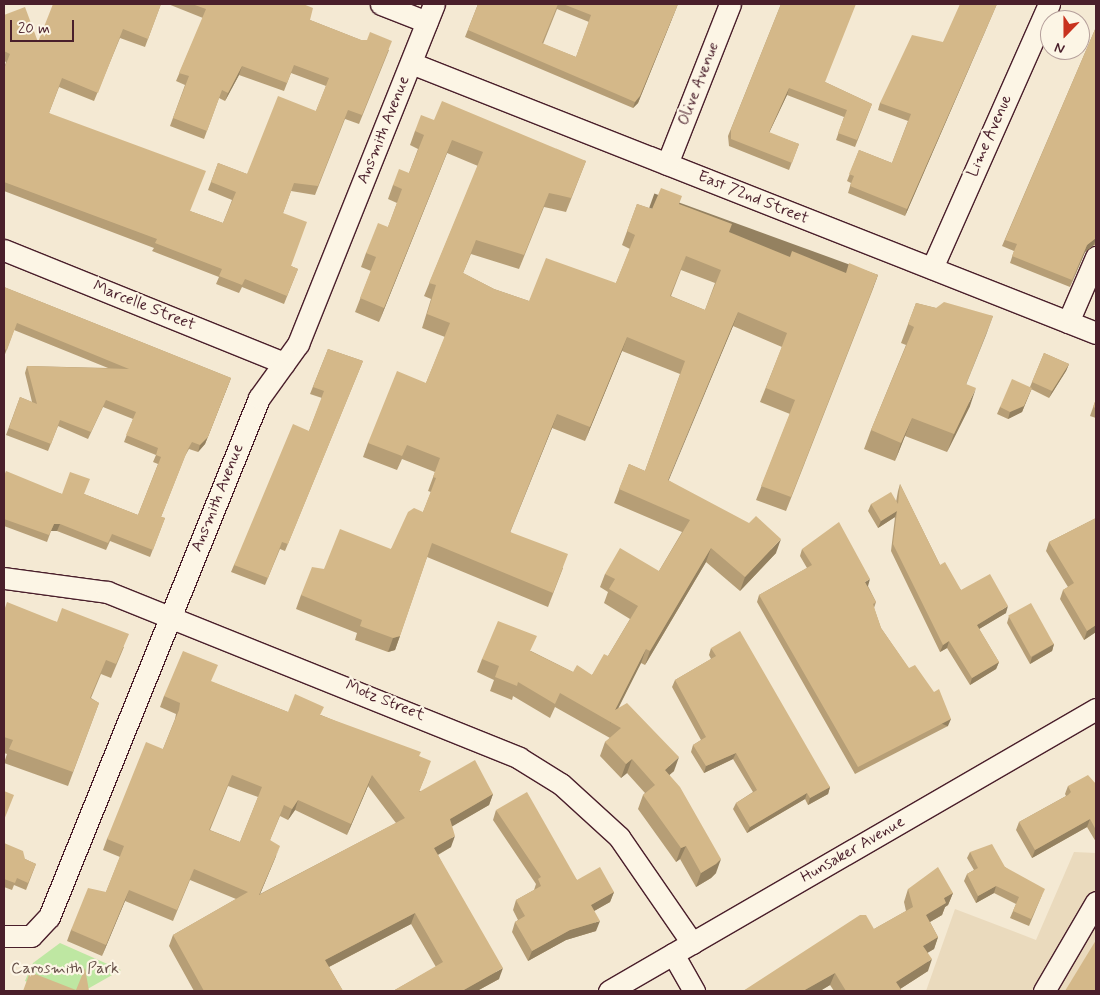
<!DOCTYPE html>
<style>
body{margin:0}
#map{position:relative;width:1100px;height:995px;overflow:hidden;background:#f4e9d3;font-family:Mynerve,sans-serif}
div>[style]{position:absolute}
.built>*{inset:0;background:#eadabd}
.green>*{inset:0;background:#bee7a2}
.roads{filter:drop-shadow(1px 0 #4a1f2b) drop-shadow(-1px 0 #4a1f2b) drop-shadow(0 1px #4a1f2b) drop-shadow(0 -1px #4a1f2b)}
.minor>*{height:21px;margin:-10.5px;padding:0 10.5px;transform-origin:10.5px;border-radius:10.5px;background:#fcf5e5}
.wall>*{inset:0;background:#b69e76}
.shaded-wall>*{inset:0;background:#948160;transform-origin:0 0}
.building>*{inset:0;background:#d4b889;transform-origin:0 0}
span{translate:-50% -50%;white-space:nowrap;text-align:center;line-height:1.15;-webkit-text-stroke:4.5px #fcf5e5;paint-order:stroke}
.street-label{font-size:16px;color:#4a1f2b}
.park-label{font-size:16px;color:#675149}
.frame{position:absolute;inset:0;border:5px solid #4a1f2b;pointer-events:none}
.north{position:absolute;left:1040px;top:10px;width:50px;height:50px;box-sizing:border-box;background:#fcf5e5;border:1px solid #b59f9b;border-radius:50%;rotate:202deg;font-size:14px;font-weight:700;line-height:20px;text-align:center;color:#4a1f2b}
.north::after{content:'';display:block;margin:auto;width:18px;height:22px;background:#c8321e;clip-path:polygon(50% 0,100% 100%,50% 72%,0 100%)}
.scale{position:absolute;left:10px;top:20px;width:64px;height:22px;box-sizing:border-box;border:2px solid #4a1f2b;border-top:0;padding-left:6px;font-size:15px;line-height:18px;white-space:nowrap;color:#4a1f2b;-webkit-text-stroke:4px #fcf5e5;paint-order:stroke}
</style>
<div id="map">
<div class="built">
<i style="clip-path:polygon(1074px 852px,1096px 853px,1096px 991px,926px 991px,955px 909px,1036px 940px)"></i>
</div>
<div class="green">
<i style="clip-path:polygon(60px 943px,121px 970px,84px 991px,50px 991px,25px 981px,33px 963px)"></i>
</div>
<div class="roads">
<div class="minor">
<i style="left:381px;top:4px;width:49px;rotate:21.4deg"></i>
<i style="left:411px;top:63px;width:736px;rotate:21.51deg"></i>
<i style="left:667px;top:164px;width:172px;rotate:-68.5deg"></i>
<i style="left:4px;top:250px;width:302px;rotate:22deg"></i>
<i style="left:932px;top:268px;width:289px;rotate:-66.1deg"></i>
<i style="left:1068px;top:322px;width:71px;rotate:-66.7deg"></i>
<i style="left:4px;top:578px;width:104px;rotate:7.7deg"></i>
<i style="left:107px;top:592px;width:444px;rotate:21.9deg"></i>
<i style="left:519px;top:758px;width:49px;rotate:31.8deg"></i>
<i style="left:561px;top:784px;width:79px;rotate:42.4deg"></i>
<i style="left:619px;top:837px;width:129px;rotate:55.4deg"></i>
<i style="left:4px;top:936px;width:27px"></i>
<i style="left:31px;top:936px;width:26px;rotate:-47deg"></i>
<i style="left:49px;top:917px;width:560px;rotate:-67.97deg"></i>
<i style="left:259px;top:398px;width:67px;rotate:-54.2deg"></i>
<i style="left:298px;top:344px;width:366px;rotate:-68.2deg"></i>
<i style="left:673px;top:954px;width:43px;rotate:60.4deg"></i>
<i style="left:609px;top:991px;width:563px;rotate:-30.07deg"></i>
<i style="left:1044px;top:991px;width:103px;rotate:-59.7deg"></i>
</div>
</div>
<div class="wall">
<i style="clip-path:polygon(161px 4px,145px 47px,120px 38px,94px 101px,59px 87px,49px 113px,190px 211px,223px 223px,232px 200px,208px 190px,218px 163px,247px 174px,316px 111px,326px 86px,291px 73px,284px 91px,239px 75px,225px 101px,219px 98px,204px 139px,170px 126px,185px 85px,176px 81px,203px 18px,168px 4px,303px 4px,310px 20px,361px 40px,389px 50px,359px 124px,345px 119px,315px 195px,291px 191px,283px 213px,291px 266px,298px 269px,284px 304px,242px 287px,239px 293px,216px 284px,219px 277px,152px 251px,154px 248px,4px 191px,4px 68px,6px 62px,4px 61px,4px 15px,38px 42px)"></i>
<i style="clip-path:polygon(evenodd,478px 4px,678px 4px,638px 103px,633px 108px,465px 37px,478px 4px,557px 9px,589px 22px,576px 57px,543px 44px,557px 9px)"></i>
<i style="clip-path:polygon(781px 4px,825px 82px,872px 104px,855px 147px,836px 140px,844px 117px,787px 95px,769px 133px,799px 144px,789px 170px,729px 146px,728px 136px)"></i>
<i style="clip-path:polygon(997px 4px,905px 216px,848px 193px,851px 183px,847px 181px,859px 150px,892px 163px,908px 121px,878px 110px,880px 103px,943px 42px)"></i>
<i style="clip-path:polygon(1096px 27px,1096px 246px,1094px 245px,1085px 252px,1070px 287px,1010px 263px,1014px 251px,1002px 246px)"></i>
<i style="clip-path:polygon(evenodd,434px 120px,586px 161px,566px 212px,544px 207px,519px 269px,471px 254px,463px 273px,494px 289px,529px 301px,616px 283px,630px 249px,622px 245px,637px 204px,652px 209px,680px 204px,729px 232px,873px 289px,786px 511px,756px 500px,790px 414px,760px 402px,782px 347px,733px 326px,668px 480px,776px 553px,740px 591px,706px 562px,645px 665px,641px 663px,618px 709px,674px 771px,669px 775px,716px 873px,711px 878px,696px 887px,680px 859px,676px 862px,638px 809px,643px 795px,645px 793px,627px 773px,621px 778px,600px 756px,605px 742px,610px 738px,555px 707px,550px 718px,513px 696px,512px 700px,490px 691px,494px 680px,477px 672px,482px 659px,531px 651px,573px 672px,592px 675px,608px 656px,630px 619px,604px 603px,608px 592px,600px 587px,605px 574px,659px 571px,682px 532px,614px 503px,629px 464px,645px 471px,680px 374px,622px 351px,585px 441px,552px 428px,510px 532px,563px 568px,548px 607px,427px 557px,395px 650px,388px 652px,355px 640px,357px 633px,296px 609px,301px 595px,324px 569px,391px 549px,423px 512px,431px 492px,428px 491px,435px 472px,402px 459px,397px 470px,363px 457px,368px 443px,426px 383px,445px 337px,422px 328px,431px 299px,424px 296px,478px 166px,447px 153px,379px 322px,355px 312px,371px 271px,361px 267px,366px 253px,388px 227px,397px 203px,388px 199px,393px 185px,409px 173px,418px 149px,410px 145px,415px 131px,434px 120px,681px 270px,715px 283px,705px 310px,671px 296px,681px 270px)"></i>
<i style="clip-path:polygon(4px 287px,231px 378px,205px 444px,198px 452px,189px 449px,185px 456px,161px 517px,165px 518px,150px 557px,110px 541px,106px 550px,57px 531px,51px 531px,47px 542px,4px 526px,4px 476px,62px 494px,84px 494px,138px 515px,158px 464px,153px 462px,156px 455px,124px 442px,133px 419px,103px 407px,88px 439px,58px 426px,48px 451px,6px 435px,20px 397px,32px 402px,25px 373px,27px 366px,108px 368px,14px 330px,4px 357px)"></i>
<i style="clip-path:polygon(916px 303px,936px 308px,993px 316px,966px 384px,970px 406px,947px 452px,905px 436px,895px 461px,864px 449px,871px 430px,906px 345px,901px 343px)"></i>
<i style="clip-path:polygon(328px 349px,363px 361px,285px 551px,280px 549px,265px 585px,231px 572px,234px 565px,309px 431px,322px 398px,310px 394px)"></i>
<i style="clip-path:polygon(1044px 353px,1069px 364px,1066px 371px,1049px 398px,1031px 389px,1022px 412px,1008px 419px,997px 414px,1000px 407px,1030px 387px)"></i>
<i style="clip-path:polygon(1096px 399px,1096px 418px,1090px 416px)"></i>
<i style="clip-path:polygon(900px 484px,940px 565px,961px 590px,1006px 613px,979px 629px,999px 662px,996px 669px,970px 685px,947px 648px,940px 652px,891px 551px,895px 517px,878px 528px,868px 511px,871px 504px,896px 502px,898px 491px)"></i>
<i style="clip-path:polygon(1096px 518px,1096px 632px,1084px 640px,1060px 599px,1063px 590px,1068px 587px,1046px 551px,1049px 542px)"></i>
<i style="clip-path:polygon(802px 549px,868px 586px,876px 602px,874px 608px,881px 628px,948px 726px,855px 774px,757px 602px,759px 595px,807px 568px,800px 556px)"></i>
<i style="clip-path:polygon(4px 611px,57px 622px,124px 647px,111px 678px,101px 674px,91px 698px,99px 703px,68px 786px,4px 763px,7px 754px,4px 753px)"></i>
<i style="clip-path:polygon(1009px 616px,1054px 644px,1052px 651px,1030px 664px,1007px 623px)"></i>
<i style="clip-path:polygon(711px 648px,830px 787px,828px 794px,808px 805px,805px 799px,747px 833px,733px 809px,736px 803px,753px 792px,733px 759px,704px 773px,691px 752px,693px 745px,701px 740px,672px 687px,675px 680px,711px 659px,709px 655px)"></i>
<i style="clip-path:polygon(evenodd,212px 682px,288px 712px,321px 715px,419px 756px,427px 772px,419px 791px,493px 794px,489px 805px,452px 826px,451px 847px,438px 855px,499px 979px,477px 991px,393px 991px,436px 967px,411px 924px,329px 967px,343px 991px,194px 991px,169px 946px,173px 935px,236px 899px,190px 880px,173px 921px,125px 901px,102px 956px,67px 941px,71px 930px,106px 892px,120px 857px,103px 850px,107px 839px,163px 749px,175px 719px,176px 714px,160px 707px,164px 696px,212px 682px,228px 786px,258px 797px,240px 842px,210px 830px,228px 786px,212px 682px,368px 786px,396px 823px,260px 894px,276px 856px,270px 840px,280px 816px,288px 820px,295px 810px,347px 835px,368px 786px)"></i>
<i style="clip-path:polygon(1096px 784px,1096px 842px,1087px 827px,1032px 858px,1016px 830px,1019px 822px,1066px 796px,1065px 794px,1068px 786px)"></i>
<i style="clip-path:polygon(496px 810px,577px 880px,614px 892px,610px 902px,594px 911px,596px 931px,566px 940px,528px 961px,512px 932px,515px 922px,518px 920px,513px 910px,516px 900px,534px 890px,536px 884px,493px 820px)"></i>
<i style="clip-path:polygon(4px 843px,25px 859px,36px 864px,26px 890px,14px 885px,12px 890px,4px 887px)"></i>
<i style="clip-path:polygon(970px 852px,1005px 867px,1042px 895px,1029px 926px,1010px 918px,1016px 904px,994px 893px,976px 903px,964px 881px,967px 874px,974px 870px,967px 858px)"></i>
<i style="clip-path:polygon(908px 889px,953px 893px,948px 905px,945px 907px,942px 915px,930px 922px,938px 937px,934px 949px,928px 952px,928px 971px,900px 989px,902px 991px,834px 991px,830px 985px,820px 991px,743px 991px,874px 929px,906px 911px,904px 902px)"></i>
</div>
<div class="shaded-wall">
<i style="clip-path:polygon(678px 4px,638px 103px,633px 108px,635px 102px)"></i>
<i style="clip-path:polygon(997px 4px,905px 216px,907px 209px)"></i>
<i style="clip-path:polygon(242px 66px,239px 75px,225px 101px,228px 93px)"></i>
<i style="clip-path:polygon(789px 88px,787px 95px,766px 139px,769px 132px)"></i>
<i style="clip-path:polygon(452px 140px,447px 153px,379px 322px,384px 308px)"></i>
<i style="clip-path:polygon(1096px 238px,1094px 245px,1085px 252px,1070px 287px,1087px 245px)"></i>
<i style="left:878px;top:275px;width:15px;height:238px;rotate:110deg"></i>
<i style="clip-path:polygon(738px 312px,733px 326px,663px 494px,668px 480px)"></i>
<i style="clip-path:polygon(993px 316px,986px 335px,959px 402px,966px 384px)"></i>
<i style="clip-path:polygon(627px 337px,622px 351px,585px 441px,590px 427px)"></i>
<i style="clip-path:polygon(1069px 364px,1066px 371px,1049px 398px,1052px 391px)"></i>
<i style="clip-path:polygon(231px 378px,205px 444px,198px 452px,200px 445px)"></i>
<i style="clip-path:polygon(976px 388px,970px 406px,947px 452px,954px 434px)"></i>
<i style="clip-path:polygon(1032px 388px,1022px 412px,1008px 419px,1010px 412px)"></i>
<i style="clip-path:polygon(557px 414px,552px 428px,505px 545px,510px 532px)"></i>
<i style="clip-path:polygon(912px 418px,905px 436px,895px 461px,901px 443px)"></i>
<i style="clip-path:polygon(897px 511px,895px 517px,878px 528px,881px 521px)"></i>
<i style="clip-path:polygon(54px 524px,60px 524px,57px 531px,51px 531px)"></i>
<i style="clip-path:polygon(781px 539px,776px 553px,740px 591px,745px 577px)"></i>
<i style="clip-path:polygon(711px 548px,706px 562px,645px 665px,650px 651px)"></i>
<i style="clip-path:polygon(870px 579px,868px 586px,863px 589px,865px 582px)"></i>
<i style="clip-path:polygon(1008px 606px,1006px 613px,974px 632px,977px 625px)"></i>
<i style="clip-path:polygon(1096px 625px,1096px 632px,1084px 640px,1087px 631px)"></i>
<i style="clip-path:polygon(400px 636px,395px 650px,388px 652px,393px 638px)"></i>
<i style="clip-path:polygon(949px 641px,947px 648px,940px 652px,943px 645px)"></i>
<i style="clip-path:polygon(1054px 644px,1052px 651px,1030px 664px,1032px 657px)"></i>
<i style="clip-path:polygon(646px 649px,641px 663px,610px 724px,615px 710px)"></i>
<i style="clip-path:polygon(999px 662px,996px 669px,970px 685px,972px 678px)"></i>
<i style="left:951px;top:719px;width:8px;height:105px;rotate:113deg"></i>
<i style="clip-path:polygon(736px 753px,733px 759px,704px 773px,706px 766px)"></i>
<i style="clip-path:polygon(679px 757px,674px 771px,659px 784px,665px 770px)"></i>
<i style="clip-path:polygon(632px 759px,627px 773px,621px 778px,626px 764px)"></i>
<i style="clip-path:polygon(372px 775px,368px 786px,347px 835px,351px 824px)"></i>
<i style="clip-path:polygon(830px 787px,828px 794px,808px 805px,810px 798px)"></i>
<i style="clip-path:polygon(807px 793px,805px 799px,747px 833px,750px 827px)"></i>
<i style="clip-path:polygon(493px 794px,489px 805px,446px 830px,450px 819px)"></i>
<i style="clip-path:polygon(298px 800px,295px 810px,288px 820px,292px 809px)"></i>
<i style="clip-path:polygon(1090px 819px,1087px 827px,1032px 858px,1035px 850px)"></i>
<i style="clip-path:polygon(455px 836px,451px 847px,430px 859px,434px 848px)"></i>
<i style="clip-path:polygon(280px 846px,276px 856px,255px 906px,259px 895px)"></i>
<i style="clip-path:polygon(686px 846px,680px 859px,676px 862px,681px 848px)"></i>
<i style="clip-path:polygon(721px 859px,716px 873px,711px 878px,696px 887px,701px 873px)"></i>
<i style="clip-path:polygon(996px 886px,994px 893px,976px 903px,978px 896px)"></i>
<i style="clip-path:polygon(129px 890px,125px 901px,102px 956px,106px 945px)"></i>
<i style="clip-path:polygon(614px 892px,610px 902px,587px 915px,591px 905px)"></i>
<i style="clip-path:polygon(953px 893px,948px 905px,945px 907px,942px 915px,921px 927px,926px 915px,944px 898px)"></i>
<i style="clip-path:polygon(415px 913px,411px 924px,321px 971px,325px 960px)"></i>
<i style="clip-path:polygon(600px 921px,596px 931px,566px 940px,528px 961px,532px 951px,570px 930px)"></i>
<i style="clip-path:polygon(938px 937px,934px 949px,919px 958px,923px 946px)"></i>
<i style="clip-path:polygon(932px 959px,928px 971px,897px 991px,896px 982px)"></i>
<i style="clip-path:polygon(503px 968px,499px 979px,477px 991px,462px 991px)"></i>
<i style="clip-path:polygon(835px 973px,830px 985px,820px 991px,803px 991px)"></i>
</div>
<div class="building">
<i style="clip-path:polygon(53px 4px,161px 4px,148px 39px,123px 29px,98px 93px,62px 78px,49px 113px,206px 171px,190px 211px,223px 223px,236px 192px,211px 182px,218px 163px,247px 174px,278px 96px,316px 111px,329px 78px,294px 65px,287px 83px,242px 66px,228px 93px,222px 90px,207px 131px,173px 118px,189px 76px,179px 73px,206px 9px,192px 4px,303px 4px,313px 8px,310px 20px,361px 40px,367px 40px,370px 32px,392px 41px,362px 115px,348px 110px,318px 186px,294px 183px,283px 213px,307px 222px,291px 266px,298px 269px,287px 296px,245px 279px,242px 285px,219px 276px,222px 269px,155px 243px,157px 239px,4px 182px,4px 69px,10px 54px,4px 51px,4px 15px,25px 7px,38px 42px)"></i>
<i style="clip-path:polygon(478px 4px,558px 4px,542px 43px,576px 57px,591px 15px,563px 4px,678px 4px,640px 96px,635px 102px,468px 30px)"></i>
<i style="clip-path:polygon(781px 4px,856px 4px,825px 82px,872px 104px,857px 140px,838px 133px,847px 110px,789px 88px,769px 132px,799px 144px,792px 163px,731px 139px,731px 129px)"></i>
<i style="clip-path:polygon(960px 4px,997px 4px,907px 209px,850px 186px,854px 176px,849px 174px,859px 150px,892px 163px,911px 114px,880px 103px,912px 35px,943px 42px)"></i>
<i style="clip-path:polygon(1096px 27px,1096px 238px,1087px 245px,1072px 280px,1012px 256px,1017px 244px,1005px 240px)"></i>
<i style="clip-path:polygon(evenodd,442px 101px,586px 161px,571px 198px,549px 193px,524px 255px,476px 240px,463px 273px,494px 289px,529px 301px,546px 258px,616px 283px,635px 235px,627px 231px,637px 204px,652px 209px,661px 188px,682px 196px,679px 204px,732px 224px,729px 232px,790px 257px,792px 251px,846px 273px,849px 263px,878px 275px,791px 497px,761px 486px,795px 400px,766px 388px,787px 333px,738px 312px,668px 480px,749px 523px,756px 516px,781px 539px,745px 577px,711px 548px,650px 651px,646px 649px,615px 710px,627px 703px,679px 757px,665px 770px,680px 787px,721px 859px,716px 864px,701px 873px,686px 846px,681px 848px,643px 795px,655px 785px,632px 759px,626px 764px,605px 742px,621px 728px,560px 693px,555px 704px,518px 682px,517px 686px,495px 677px,499px 666px,482px 659px,498px 621px,537px 636px,530px 651px,573px 672px,577px 665px,592px 675px,604px 654px,608px 656px,638px 606px,609px 589px,615px 579px,605px 574px,620px 548px,659px 571px,690px 520px,619px 489px,629px 464px,645px 471px,685px 361px,627px 337px,590px 427px,557px 414px,510px 532px,568px 554px,553px 593px,432px 543px,400px 636px,393px 638px,360px 626px,362px 620px,301px 595px,312px 567px,324px 569px,340px 529px,391px 549px,408px 512px,414px 508px,423px 512px,436px 478px,433px 477px,440px 458px,407px 445px,402px 456px,368px 443px,397px 371px,426px 383px,450px 323px,427px 314px,436px 285px,429px 283px,483px 152px,452px 140px,384px 308px,360px 298px,376px 257px,366px 253px,378px 223px,388px 227px,402px 189px,393px 185px,399px 169px,409px 173px,424px 135px,415px 131px,421px 115px,434px 120px,442px 101px,686px 256px,721px 270px,705px 310px,670px 296px,686px 256px)"></i>
<i style="clip-path:polygon(4px 287px,231px 378px,208px 437px,200px 445px,192px 442px,188px 449px,161px 517px,165px 518px,153px 550px,112px 534px,108px 543px,60px 524px,54px 524px,49px 535px,4px 519px,4px 476px,6px 471px,62px 494px,70px 472px,90px 479px,84px 494px,138px 515px,161px 457px,156px 455px,158px 448px,126px 435px,136px 412px,106px 400px,91px 432px,60px 420px,51px 444px,9px 428px,20px 397px,37px 404px,27px 366px,129px 369px,17px 323px,7px 350px,4px 349px)"></i>
<i style="clip-path:polygon(944px 302px,993px 316px,966px 384px,976px 388px,954px 434px,912px 418px,901px 443px,871px 430px,914px 327px,908px 324px,916px 303px,936px 308px)"></i>
<i style="clip-path:polygon(328px 349px,363px 361px,288px 544px,282px 542px,268px 578px,234px 565px,293px 424px,309px 431px,324px 391px,313px 387px)"></i>
<i style="clip-path:polygon(1044px 353px,1069px 364px,1052px 391px,1032px 382px)"></i>
<i style="clip-path:polygon(1012px 379px,1032px 388px,1024px 406px,1010px 412px,1000px 407px)"></i>
<i style="clip-path:polygon(1096px 399px,1096px 408px,1093px 407px)"></i>
<i style="clip-path:polygon(900px 484px,940px 565px,945px 562px,961px 590px,990px 574px,1008px 606px,977px 625px,999px 662px,972px 678px,949px 641px,943px 645px,893px 544px,897px 511px,881px 521px,871px 504px,891px 492px,898px 504px)"></i>
<i style="clip-path:polygon(1096px 518px,1096px 625px,1087px 631px,1063px 590px,1074px 583px,1049px 542px)"></i>
<i style="clip-path:polygon(839px 522px,870px 579px,865px 582px,876px 602px,873px 604px,881px 628px,909px 668px,915px 665px,934px 692px,939px 689px,951px 719px,858px 767px,759px 595px,812px 565px,802px 549px)"></i>
<i style="clip-path:polygon(7px 602px,57px 622px,62px 608px,129px 634px,116px 664px,106px 660px,90px 698px,99px 703px,73px 772px,9px 749px,13px 740px,4px 737px,4px 611px)"></i>
<i style="left:1031px;top:603px;width:47px;height:26px;rotate:61deg"></i>
<i style="clip-path:polygon(740px 631px,830px 787px,810px 798px,807px 793px,750px 827px,736px 803px,757px 790px,736px 753px,706px 766px,693px 745px,706px 737px,675px 680px,716px 656px,711px 648px)"></i>
<i style="clip-path:polygon(evenodd,183px 651px,218px 665px,211px 681px,288px 712px,295px 694px,324px 707px,320px 715px,421px 752px,419px 756px,431px 761px,419px 792px,475px 760px,493px 794px,450px 819px,455px 836px,434px 848px,503px 968px,462px 991px,393px 991px,443px 962px,415px 913px,325px 960px,343px 991px,204px 991px,173px 935px,248px 892px,194px 869px,177px 910px,129px 890px,106px 945px,71px 930px,88px 888px,106px 892px,124px 846px,107px 839px,146px 742px,163px 749px,179px 710px,180px 703px,164px 696px,183px 651px,232px 775px,262px 787px,240px 842px,209px 830px,232px 775px,183px 651px,372px 775px,405px 818px,259px 895px,280px 846px,270px 840px,284px 805px,292px 809px,298px 800px,351px 824px,372px 775px)"></i>
<i style="clip-path:polygon(1088px 775px,1096px 784px,1096px 830px,1090px 819px,1035px 850px,1019px 822px,1068px 795px,1071px 792px,1068px 786px)"></i>
<i style="clip-path:polygon(4px 791px,14px 795px,4px 820px)"></i>
<i style="clip-path:polygon(527px 792px,577px 880px,600px 867px,614px 892px,591px 905px,600px 921px,570px 930px,532px 951px,515px 922px,525px 916px,516px 900px,541px 886px,538px 879px,541px 877px,496px 810px)"></i>
<i style="clip-path:polygon(4px 843px,23px 851px,25px 859px,36px 864px,28px 883px,17px 878px,15px 883px,4px 879px)"></i>
<i style="clip-path:polygon(992px 844px,1005px 867px,1045px 889px,1031px 919px,1013px 911px,1019px 897px,996px 886px,978px 896px,967px 874px,978px 868px,970px 852px)"></i>
<i style="clip-path:polygon(938px 867px,953px 893px,944px 898px,946px 903px,926px 915px,938px 937px,923px 946px,932px 959px,896px 982px,902px 991px,846px 991px,835px 973px,803px 991px,743px 991px,860px 915px,866px 915px,874px 929px,913px 907px,908px 889px)"></i>
<i style="clip-path:polygon(1096px 940px,1096px 991px,1065px 991px)"></i>
<i style="clip-path:polygon(85px 968px,89px 991px,23px 991px,30px 972px,76px 990px)"></i>
</div>
<div class="street-label">
<span style="left:699px;top:84px;rotate:-69deg">Olive Avenue</span>
<span style="left:384px;top:130px;rotate:-68deg">Ansmith Avenue</span>
<span style="left:990px;top:136px;rotate:-66deg">Lime Avenue</span>
<span style="left:753px;top:198px;rotate:22deg">East 72nd Street</span>
<span style="left:144px;top:306px;rotate:22deg">Marcelle Street</span>
<span style="left:218px;top:498px;rotate:-68deg">Ansmith Avenue</span>
<span style="left:385px;top:701px;rotate:22deg">Motz Street</span>
<span style="left:853px;top:850px;rotate:-30deg">Hunsaker Avenue</span>
</div>
<div class="park-label">
<span style="left:65px;top:969px">Carosmith Park</span>
</div>
<div class="frame"></div>
<div class="north">N</div>
<div class="scale">20 m</div>
</div>
